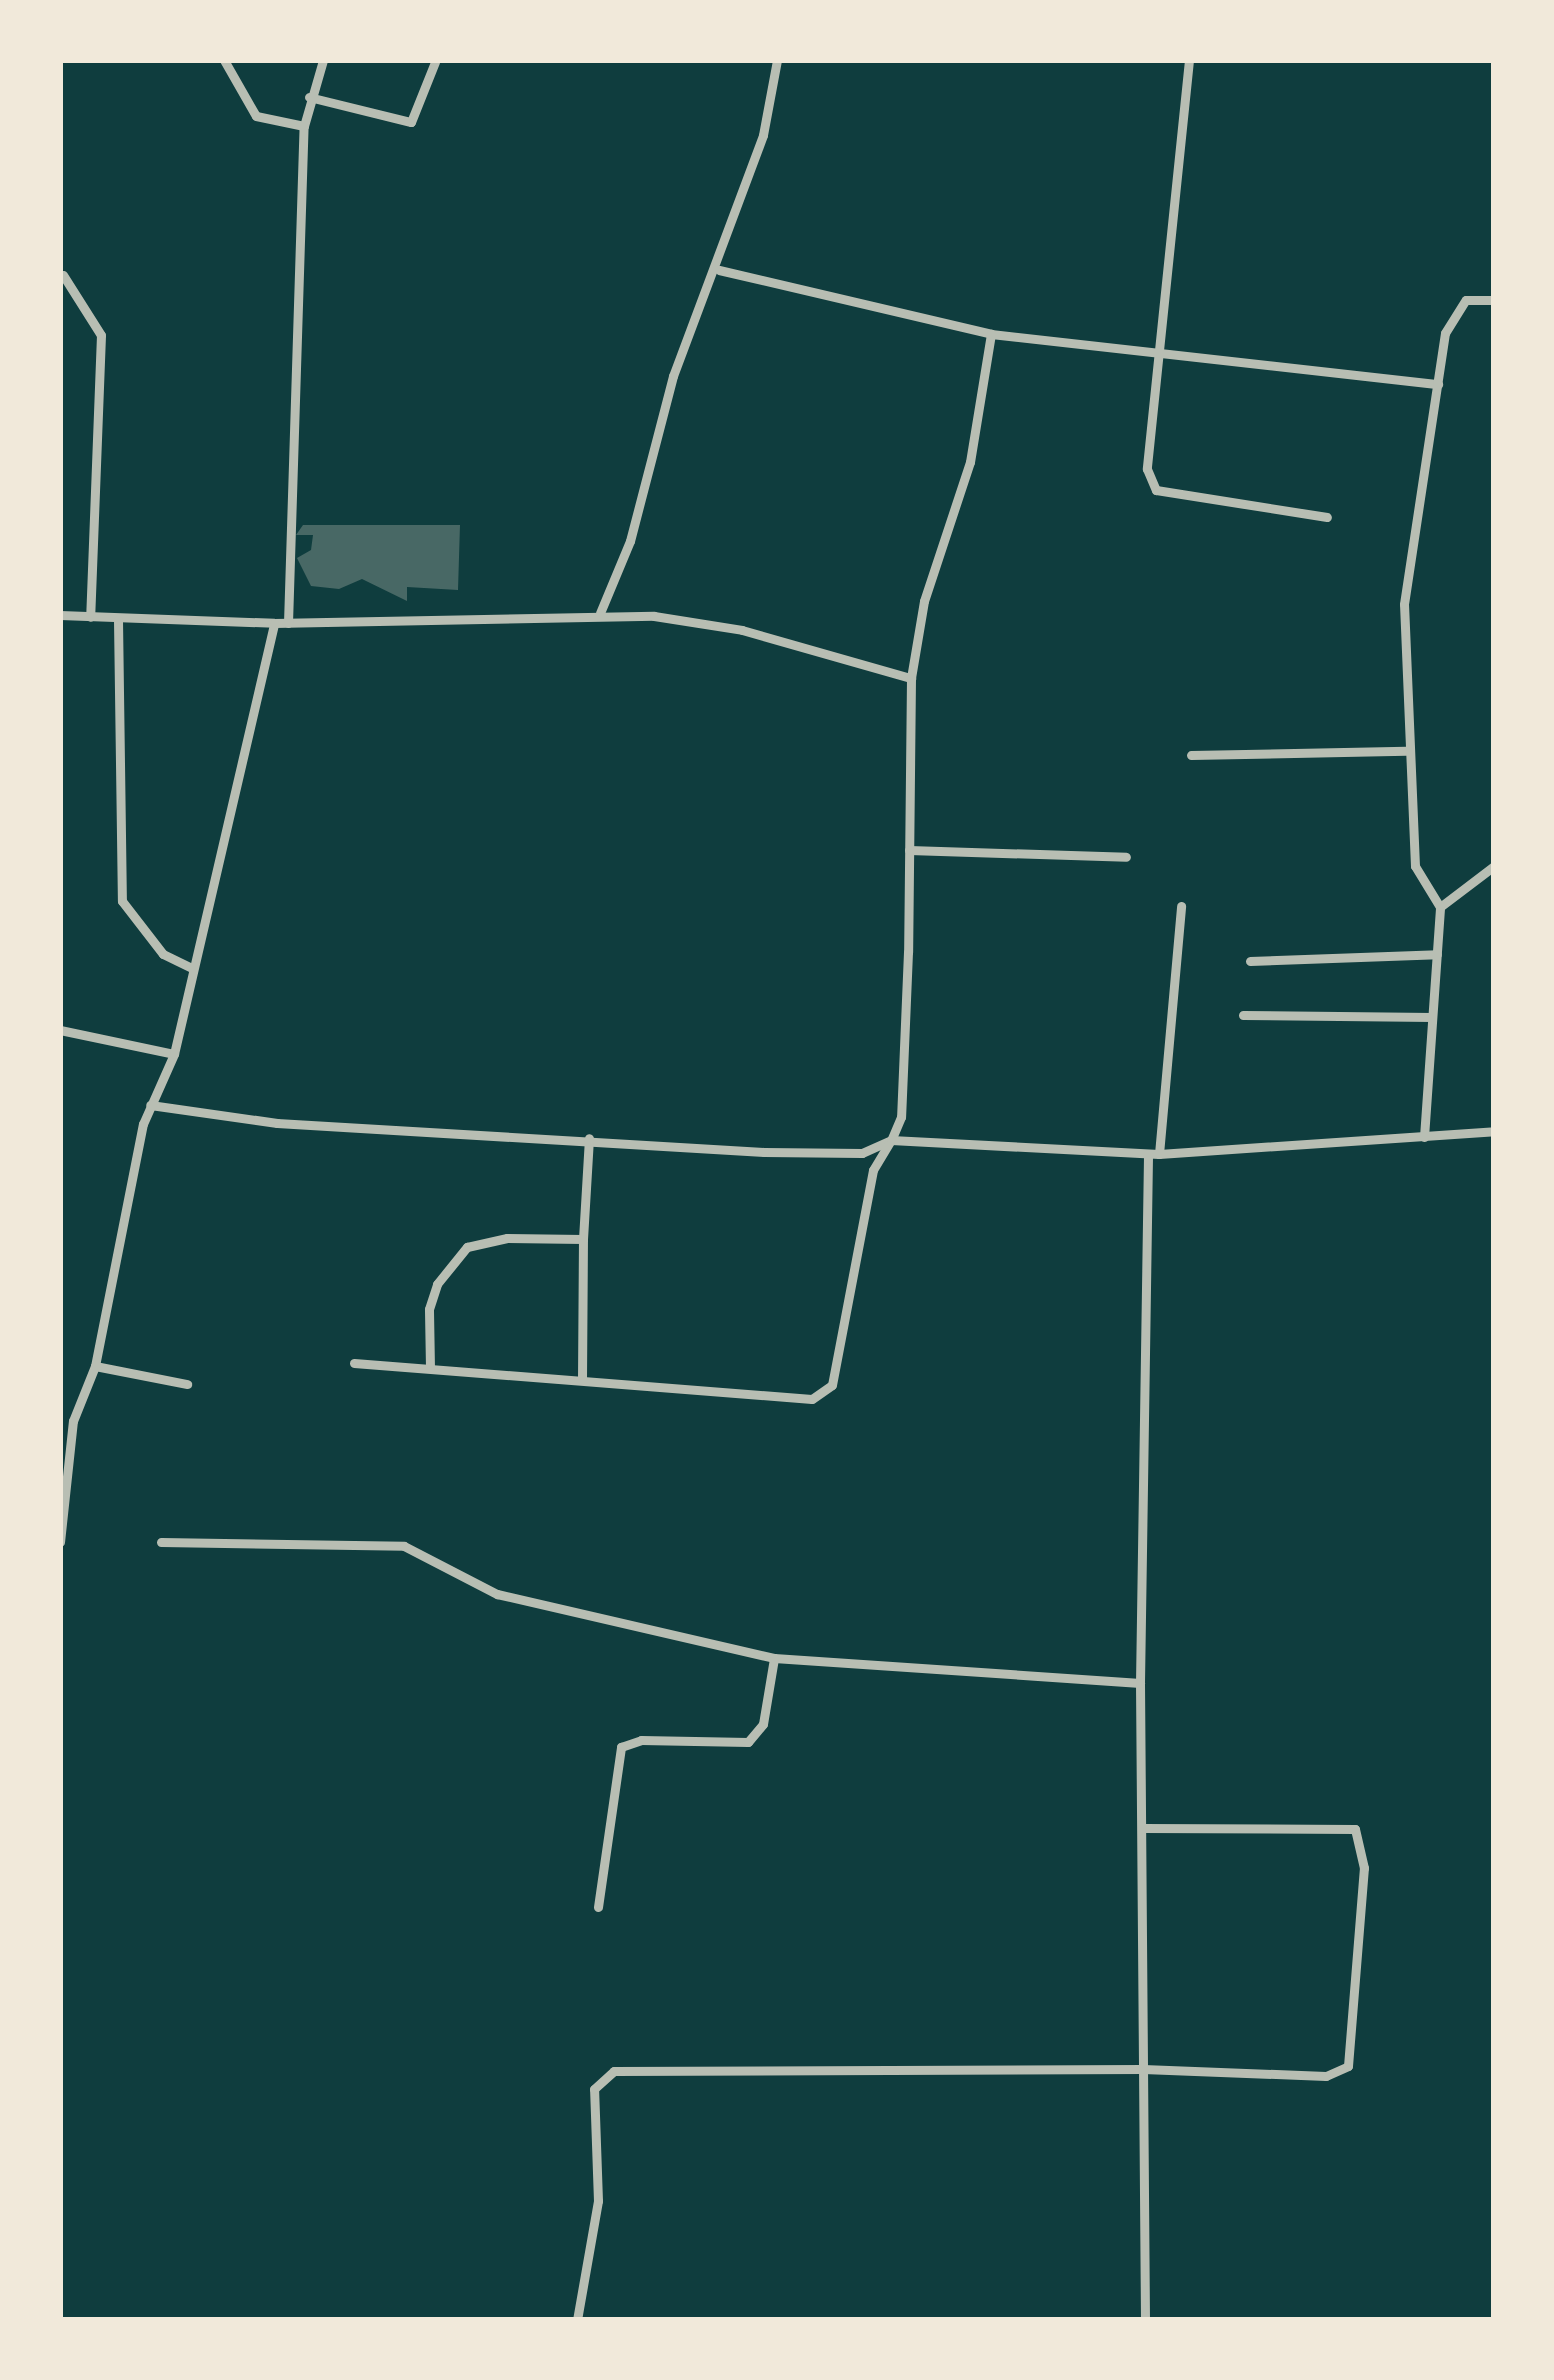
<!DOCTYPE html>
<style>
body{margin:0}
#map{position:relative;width:1554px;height:2380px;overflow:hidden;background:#0f3d3e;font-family:Cabin,sans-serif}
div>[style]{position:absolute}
.building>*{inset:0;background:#486865}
.minor>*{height:9px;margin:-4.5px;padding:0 4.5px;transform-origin:4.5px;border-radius:4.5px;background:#b8beb3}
span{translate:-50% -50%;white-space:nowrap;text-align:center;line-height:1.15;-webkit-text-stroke:9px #f1e9da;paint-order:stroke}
.frame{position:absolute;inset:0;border:63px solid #f1e9da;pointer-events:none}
</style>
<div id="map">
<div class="building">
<i style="clip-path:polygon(303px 525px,460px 525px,458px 590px,407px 587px,407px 601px,362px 579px,339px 589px,311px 586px,297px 558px,311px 550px,313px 535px,296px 535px)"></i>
</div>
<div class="minor">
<i style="left:224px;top:60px;width:64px;rotate:60.3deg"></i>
<i style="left:256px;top:116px;width:49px;rotate:11.8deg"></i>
<i style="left:1189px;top:60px;width:411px;rotate:95.9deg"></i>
<i style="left:1147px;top:469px;width:23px;rotate:67deg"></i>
<i style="left:1156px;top:490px;width:173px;rotate:9deg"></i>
<i style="left:309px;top:97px;width:105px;rotate:13.8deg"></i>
<i style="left:411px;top:122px;width:65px;rotate:-68.2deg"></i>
<i style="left:719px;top:270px;width:279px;rotate:13.2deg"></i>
<i style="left:991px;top:334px;width:450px;rotate:6.4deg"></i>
<i style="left:63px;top:275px;width:71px;rotate:57.7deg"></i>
<i style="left:101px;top:335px;width:282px;rotate:92.2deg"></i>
<i style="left:600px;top:613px;width:78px;rotate:-67.4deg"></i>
<i style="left:630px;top:541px;width:171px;rotate:-75.4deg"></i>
<i style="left:673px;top:376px;width:257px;rotate:-69.5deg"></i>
<i style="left:763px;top:135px;width:76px;rotate:-79.4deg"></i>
<i style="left:60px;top:615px;width:214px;rotate:2.1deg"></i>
<i style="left:274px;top:623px;width:380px;rotate:-1.1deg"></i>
<i style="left:654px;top:616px;width:89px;rotate:9deg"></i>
<i style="left:742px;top:630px;width:176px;rotate:15.9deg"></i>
<i style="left:911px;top:678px;width:274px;rotate:90.6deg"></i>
<i style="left:908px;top:952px;width:165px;rotate:92.4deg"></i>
<i style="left:901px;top:1117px;width:25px;rotate:113deg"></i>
<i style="left:891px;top:1140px;width:32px;rotate:156deg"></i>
<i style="left:862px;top:1153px;width:98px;rotate:-179.4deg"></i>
<i style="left:764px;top:1152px;width:488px;rotate:-176.6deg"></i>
<i style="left:277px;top:1123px;width:128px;rotate:-171.9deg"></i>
<i style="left:118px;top:620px;width:281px;rotate:89.2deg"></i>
<i style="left:122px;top:901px;width:67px;rotate:52.3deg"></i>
<i style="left:163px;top:954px;width:32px;rotate:26deg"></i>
<i style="left:288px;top:623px;width:497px;rotate:-88.2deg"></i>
<i style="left:304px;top:126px;width:69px;rotate:-73.9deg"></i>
<i style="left:911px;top:678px;width:78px;rotate:-80.4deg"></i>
<i style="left:924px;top:601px;width:146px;rotate:-71.7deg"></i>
<i style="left:970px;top:462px;width:130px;rotate:-80.7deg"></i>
<i style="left:1191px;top:755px;width:215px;rotate:-1.1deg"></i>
<i style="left:909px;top:850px;width:217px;rotate:1.8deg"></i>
<i style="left:1440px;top:907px;width:68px;rotate:-37.2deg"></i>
<i style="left:1250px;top:961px;width:187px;rotate:-2.1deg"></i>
<i style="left:1243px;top:1015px;width:189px;rotate:0.6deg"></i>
<i style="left:60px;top:1030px;width:116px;rotate:11.9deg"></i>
<i style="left:1424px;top:1137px;width:231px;rotate:-86deg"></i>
<i style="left:1440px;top:907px;width:48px;rotate:-121.4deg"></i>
<i style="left:1415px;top:866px;width:262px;rotate:-92.4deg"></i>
<i style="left:1404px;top:604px;width:274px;rotate:-81.4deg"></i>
<i style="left:1445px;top:333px;width:39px;rotate:-58deg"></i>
<i style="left:1466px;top:300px;width:28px"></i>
<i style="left:1159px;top:1154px;width:249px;rotate:-84.9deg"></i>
<i style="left:354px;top:1363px;width:459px;rotate:4.5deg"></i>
<i style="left:812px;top:1399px;width:24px;rotate:-35deg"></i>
<i style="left:832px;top:1385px;width:219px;rotate:-79.2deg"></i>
<i style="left:873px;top:1170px;width:35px;rotate:-59deg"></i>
<i style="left:891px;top:1140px;width:268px;rotate:3deg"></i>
<i style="left:1159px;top:1154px;width:336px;rotate:-3.9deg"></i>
<i style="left:95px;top:1366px;width:94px;rotate:11.1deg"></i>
<i style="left:430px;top:1368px;width:59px;rotate:-91deg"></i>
<i style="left:429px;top:1309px;width:26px;rotate:-72deg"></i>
<i style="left:437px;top:1284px;width:48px;rotate:-51deg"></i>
<i style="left:467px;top:1247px;width:41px;rotate:-12.7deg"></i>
<i style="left:507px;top:1238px;width:76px;rotate:0.8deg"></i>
<i style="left:583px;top:1239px;width:101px;rotate:-86.6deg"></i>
<i style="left:582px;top:1380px;width:141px;rotate:-89.6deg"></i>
<i style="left:60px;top:1542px;width:122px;rotate:-83.9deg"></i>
<i style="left:73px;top:1421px;width:59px;rotate:-68.2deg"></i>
<i style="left:95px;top:1366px;width:247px;rotate:-78.8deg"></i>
<i style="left:143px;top:1124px;width:77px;rotate:-66.1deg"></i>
<i style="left:174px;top:1054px;width:442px;rotate:-76.9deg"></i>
<i style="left:161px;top:1542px;width:243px;rotate:0.9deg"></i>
<i style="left:404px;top:1546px;width:105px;rotate:27.3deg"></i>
<i style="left:497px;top:1594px;width:284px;rotate:13deg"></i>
<i style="left:774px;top:1658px;width:367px;rotate:3.9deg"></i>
<i style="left:598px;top:1907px;width:162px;rotate:-81.8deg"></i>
<i style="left:621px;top:1747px;width:21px;rotate:-19deg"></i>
<i style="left:641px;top:1740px;width:107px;rotate:1.1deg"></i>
<i style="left:748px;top:1742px;width:23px;rotate:-50deg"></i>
<i style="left:763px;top:1724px;width:67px;rotate:-80.5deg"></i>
<i style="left:577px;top:2320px;width:121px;rotate:-80deg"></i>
<i style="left:598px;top:2201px;width:112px;rotate:-92deg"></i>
<i style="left:594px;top:2089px;width:27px;rotate:-42deg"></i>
<i style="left:614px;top:2071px;width:529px;rotate:-0.22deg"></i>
<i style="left:1143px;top:2069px;width:183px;rotate:2.2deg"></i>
<i style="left:1326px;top:2076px;width:24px;rotate:-24deg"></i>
<i style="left:1348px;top:2066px;width:199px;rotate:-85.4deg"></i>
<i style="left:1364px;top:1868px;width:40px;rotate:-103deg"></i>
<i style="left:1355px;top:1829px;width:213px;rotate:-179.7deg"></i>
<i style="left:1145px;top:2320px;width:637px;rotate:-90.45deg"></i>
<i style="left:1140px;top:1683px;width:529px;rotate:-89.13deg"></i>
</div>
<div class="frame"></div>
</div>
